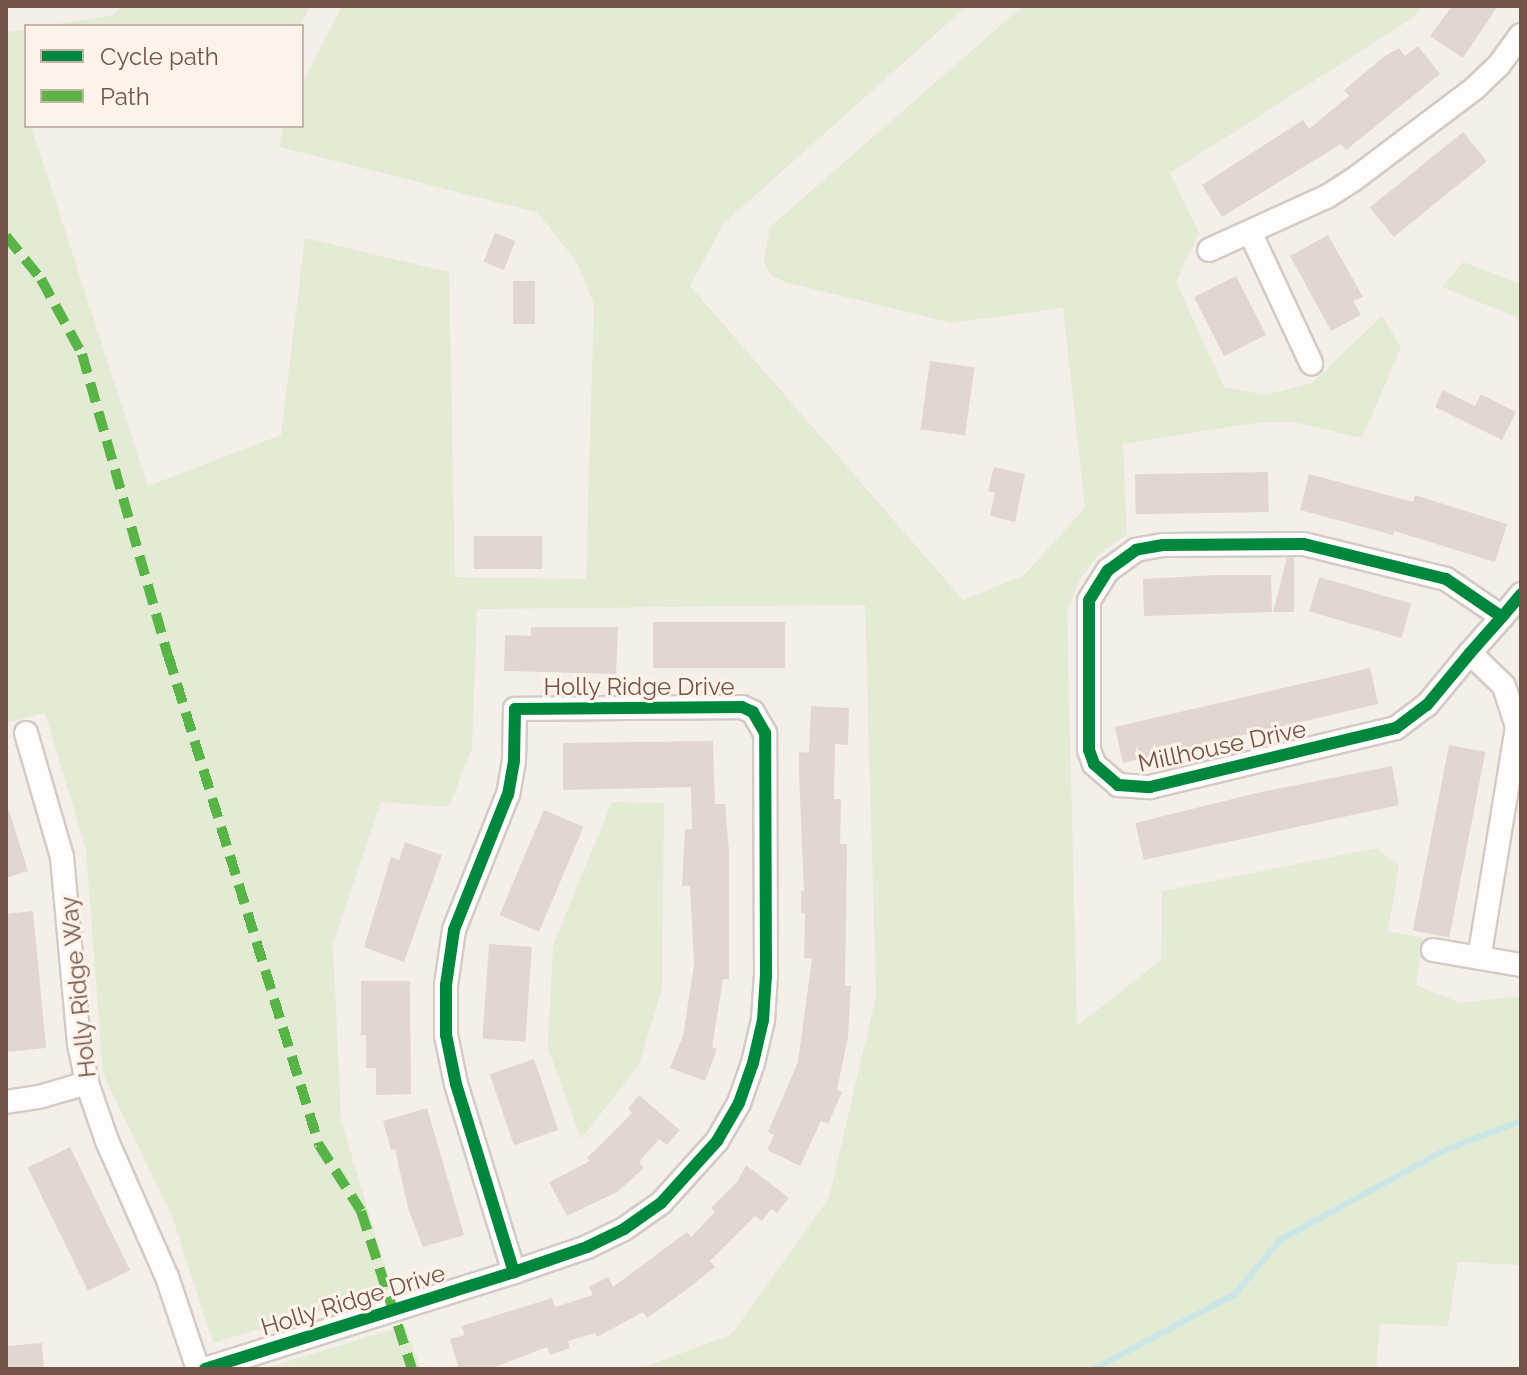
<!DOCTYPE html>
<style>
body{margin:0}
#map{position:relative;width:1527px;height:1375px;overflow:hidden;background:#f5efe9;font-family:Raleway,sans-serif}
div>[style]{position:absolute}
.green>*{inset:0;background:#e3ebd4}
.stream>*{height:6px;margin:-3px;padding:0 3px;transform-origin:3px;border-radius:3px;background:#cae6e6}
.building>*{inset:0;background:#e2d7d0;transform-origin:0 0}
.roads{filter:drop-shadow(2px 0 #d4cbc6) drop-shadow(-2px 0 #d4cbc6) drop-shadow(0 2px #d4cbc6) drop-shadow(0 -2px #d4cbc6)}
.minor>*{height:22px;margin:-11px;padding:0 11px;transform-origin:11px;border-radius:11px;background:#fefdfc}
.quiet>*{height:10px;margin-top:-5px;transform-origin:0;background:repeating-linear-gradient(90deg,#59b447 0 20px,transparent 0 30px)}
.cycleway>*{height:12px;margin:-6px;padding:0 6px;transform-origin:6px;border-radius:6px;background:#00873e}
span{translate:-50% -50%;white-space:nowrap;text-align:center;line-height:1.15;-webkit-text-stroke:6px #fef3e8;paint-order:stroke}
.street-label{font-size:24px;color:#72544a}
.frame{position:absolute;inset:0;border:8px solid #72544a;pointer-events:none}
.legend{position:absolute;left:24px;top:24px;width:280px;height:104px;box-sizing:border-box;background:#fef3e8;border:2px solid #c6b3a9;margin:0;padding:10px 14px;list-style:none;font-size:24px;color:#72544a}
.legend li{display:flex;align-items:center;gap:16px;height:40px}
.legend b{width:40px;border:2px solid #c6b3a9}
</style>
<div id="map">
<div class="green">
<i style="clip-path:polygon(121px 6px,310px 6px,300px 26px,45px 26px,113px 15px)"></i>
<i style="clip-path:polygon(342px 6px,967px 6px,723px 224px,690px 286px,963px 600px,1023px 576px,1085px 508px,1063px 308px,951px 323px,785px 282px,771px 275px,764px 261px,770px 227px,1023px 6px,1423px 6px,1411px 19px,1170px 173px,1199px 233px,1176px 282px,1224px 387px,1265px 395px,1312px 383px,1382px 316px,1401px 347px,1362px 438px,1294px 422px,1255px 423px,1123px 444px,1127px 535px,1100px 553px,1080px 579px,1067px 611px,1077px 1026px,1161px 960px,1162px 891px,1376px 848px,1399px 866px,1388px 931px,1423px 938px,1416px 985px,1460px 1003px,1521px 996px,1521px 1265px,1458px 1262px,1448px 1326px,1380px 1324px,1376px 1369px,638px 1369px,731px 1335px,829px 1198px,876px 996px,865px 605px,477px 609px,472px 748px,449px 807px,381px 802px,333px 944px,341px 1120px,392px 1289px,213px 1343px,172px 1216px,103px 1074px,86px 850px,45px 713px,6px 723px,6px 27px,8px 32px,26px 29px,26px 126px,31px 126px,148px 486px,281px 435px,305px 238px,449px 272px,455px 577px,586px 579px,594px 304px,576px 261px,537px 212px,279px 147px,283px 126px,302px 126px,302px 84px)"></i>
<i style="clip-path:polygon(1463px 262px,1521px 284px,1521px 319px,1442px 287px)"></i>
<i style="clip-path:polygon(612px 802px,664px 803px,662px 988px,639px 1065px,581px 1139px,548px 1048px,553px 945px)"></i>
<i style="clip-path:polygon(405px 1326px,421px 1369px,262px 1369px,278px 1364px)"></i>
</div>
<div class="stream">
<i style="left:1094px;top:1369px;width:160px;rotate:-28deg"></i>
<i style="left:1235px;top:1294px;width:70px;rotate:-50.2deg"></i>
<i style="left:1280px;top:1240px;width:190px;rotate:-28.6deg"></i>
<i style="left:1447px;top:1149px;width:79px;rotate:-20.7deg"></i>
</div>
<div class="building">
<i style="clip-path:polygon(1452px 6px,1498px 6px,1463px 58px,1430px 36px)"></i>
<i style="clip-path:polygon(1418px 46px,1440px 74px,1346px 150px,1341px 144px,1222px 217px,1202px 185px,1303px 120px,1309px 129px,1349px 96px,1344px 90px,1385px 56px,1399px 48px,1405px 56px)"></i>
<i style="left:1463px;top:132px;width:38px;height:120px;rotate:51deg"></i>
<i style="left:495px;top:233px;width:22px;height:31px;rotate:22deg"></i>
<i style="clip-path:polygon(1328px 235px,1363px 297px,1353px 301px,1361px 315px,1331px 331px,1290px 256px)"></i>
<i style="left:1236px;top:276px;width:66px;height:47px;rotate:63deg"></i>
<i style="left:513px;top:281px;width:22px;height:43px"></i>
<i style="left:930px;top:361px;width:45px;height:69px;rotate:8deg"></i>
<i style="clip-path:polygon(1443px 390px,1475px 406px,1481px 394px,1516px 412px,1502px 440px,1435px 407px)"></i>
<i style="clip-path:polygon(994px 467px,1025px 474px,1015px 522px,990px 516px,995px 493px,988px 491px)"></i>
<i style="left:1268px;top:472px;width:40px;height:133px;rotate:89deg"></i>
<i style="clip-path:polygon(1309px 474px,1413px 502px,1415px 495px,1507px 524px,1495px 562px,1394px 531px,1393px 535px,1300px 510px)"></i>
<i style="left:474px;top:536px;width:68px;height:33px"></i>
<i style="clip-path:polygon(1287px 558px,1294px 558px,1294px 612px,1273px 612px)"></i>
<i style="clip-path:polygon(1217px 575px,1271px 575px,1272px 612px,1144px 616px,1143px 579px)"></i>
<i style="left:1319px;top:577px;width:96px;height:36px;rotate:16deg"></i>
<i style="left:653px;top:622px;width:132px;height:46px"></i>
<i style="clip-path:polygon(531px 627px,618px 627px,616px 674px,504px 671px,505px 635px,531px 636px)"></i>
<i style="left:1370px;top:668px;width:37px;height:262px;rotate:77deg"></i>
<i style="clip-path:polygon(811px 706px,849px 708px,848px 745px,835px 744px,834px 799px,841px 799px,840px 844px,847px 844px,845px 986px,851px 986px,848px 1037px,837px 1090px,842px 1092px,828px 1124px,821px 1121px,800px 1166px,767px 1150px,774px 1135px,768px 1132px,798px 1062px,812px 958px,804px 958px,805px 913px,801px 913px,801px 891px,804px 891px,799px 776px,799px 752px,809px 753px)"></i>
<i style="clip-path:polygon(713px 741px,715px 804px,725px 804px,729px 851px,729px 979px,723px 979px,712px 1047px,717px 1049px,705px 1081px,670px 1068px,683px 1036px,694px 965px,690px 886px,682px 886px,685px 829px,692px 829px,691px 787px,563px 790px,563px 743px)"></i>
<i style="left:1449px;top:745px;width:37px;height:189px;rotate:11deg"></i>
<i style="clip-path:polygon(1392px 766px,1399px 805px,1144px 860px,1135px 823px,1261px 792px)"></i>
<i style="left:544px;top:810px;width:43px;height:114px;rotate:23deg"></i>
<i style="clip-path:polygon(6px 811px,9px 811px,28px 871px,6px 878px)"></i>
<i style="clip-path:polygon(405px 842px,442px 855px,404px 962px,364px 947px,391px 857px,399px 860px)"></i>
<i style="clip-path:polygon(33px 911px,46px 1048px,6px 1052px,6px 914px)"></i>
<i style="left:489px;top:944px;width:43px;height:95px;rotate:4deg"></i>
<i style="clip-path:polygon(361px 981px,410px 981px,411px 1094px,376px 1095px,376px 1068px,366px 1068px,366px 1035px,361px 1035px)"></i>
<i style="left:534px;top:1059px;width:75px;height:47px;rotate:71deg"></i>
<i style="clip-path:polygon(639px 1095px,680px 1130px,667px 1145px,659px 1139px,639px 1162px,644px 1168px,617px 1192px,567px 1216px,549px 1182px,590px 1161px,587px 1158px,632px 1113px,628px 1109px)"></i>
<i style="clip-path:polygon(427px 1108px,464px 1235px,423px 1247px,408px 1208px,395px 1149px,391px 1150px,383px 1121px)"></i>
<i style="left:70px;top:1147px;width:137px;height:47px;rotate:64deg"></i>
<i style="clip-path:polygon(746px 1165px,789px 1198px,777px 1213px,771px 1209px,762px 1221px,755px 1216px,710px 1261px,715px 1267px,686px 1290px,647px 1318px,643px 1312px,597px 1337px,595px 1333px,568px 1341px,570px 1348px,550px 1355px,547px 1347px,490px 1369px,459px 1369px,450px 1339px,464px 1335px,462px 1326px,552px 1298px,555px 1307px,593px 1295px,589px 1287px,608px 1277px,613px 1287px,687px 1232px,691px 1237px,715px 1212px,711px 1208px,737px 1182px)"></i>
<i style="clip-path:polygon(42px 1343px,44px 1369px,6px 1369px,6px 1346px)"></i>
</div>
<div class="roads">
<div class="minor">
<i style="left:1250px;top:232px;width:145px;rotate:65deg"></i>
<i style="left:1209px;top:250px;width:131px;rotate:-24.4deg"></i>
<i style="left:1328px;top:196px;width:30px;rotate:-33deg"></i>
<i style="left:1353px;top:180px;width:153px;rotate:-37deg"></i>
<i style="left:1475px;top:88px;width:33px;rotate:-44deg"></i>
<i style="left:1499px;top:65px;width:37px;rotate:-54deg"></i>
<i style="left:1502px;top:617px;width:68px;rotate:-145.8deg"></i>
<i style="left:1446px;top:579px;width:147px;rotate:-166.2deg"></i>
<i style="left:1303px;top:544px;width:140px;rotate:179.6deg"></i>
<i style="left:1163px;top:545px;width:27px;rotate:170deg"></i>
<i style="left:1136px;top:550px;width:34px;rotate:144deg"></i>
<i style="left:1108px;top:570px;width:36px;rotate:122deg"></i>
<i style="left:1089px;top:601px;width:149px;rotate:90deg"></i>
<i style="left:1089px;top:750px;width:15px;rotate:70deg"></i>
<i style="left:1094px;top:764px;width:32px;rotate:41deg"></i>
<i style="left:1118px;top:785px;width:32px;rotate:4deg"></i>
<i style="left:1150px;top:787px;width:253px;rotate:-13.5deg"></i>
<i style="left:1396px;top:728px;width:39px;rotate:-37deg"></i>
<i style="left:1427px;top:705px;width:67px;rotate:-50.4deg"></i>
<i style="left:1470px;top:653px;width:48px;rotate:-48.4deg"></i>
<i style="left:1502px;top:617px;width:30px;rotate:-50deg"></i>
<i style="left:1470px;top:653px;width:47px;rotate:44.1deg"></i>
<i style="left:1504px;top:686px;width:43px;rotate:72.4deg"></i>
<i style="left:1517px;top:727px;width:234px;rotate:99.3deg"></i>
<i style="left:26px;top:733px;width:129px;rotate:73.8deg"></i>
<i style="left:62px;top:857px;width:188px;rotate:84.8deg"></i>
<i style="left:79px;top:1044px;width:40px;rotate:78deg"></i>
<i style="left:87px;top:1083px;width:61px;rotate:71deg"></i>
<i style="left:107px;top:1141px;width:149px;rotate:66.2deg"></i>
<i style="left:167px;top:1277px;width:97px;rotate:71.4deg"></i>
<i style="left:1433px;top:950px;width:89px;rotate:9.7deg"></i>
<i style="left:6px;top:1102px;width:33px;rotate:-9deg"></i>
<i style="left:39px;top:1097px;width:50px;rotate:-16.3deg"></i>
<i style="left:205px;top:1369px;width:324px;rotate:-17.4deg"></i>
<i style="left:514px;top:1272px;width:77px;rotate:-18.9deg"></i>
<i style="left:587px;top:1247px;width:41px;rotate:-25.9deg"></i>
<i style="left:624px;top:1229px;width:45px;rotate:-35.1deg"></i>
<i style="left:661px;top:1203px;width:84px;rotate:-47.9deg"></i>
<i style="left:717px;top:1141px;width:44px;rotate:-59.9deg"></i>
<i style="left:739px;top:1103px;width:42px;rotate:-70.7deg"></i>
<i style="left:753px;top:1063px;width:44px;rotate:-76.9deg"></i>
<i style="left:763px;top:1020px;width:45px;rotate:-86.2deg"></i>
<i style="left:766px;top:975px;width:242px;rotate:-90.2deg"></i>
<i style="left:765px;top:733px;width:24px;rotate:-120deg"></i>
<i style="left:753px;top:712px;width:12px;rotate:-156deg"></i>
<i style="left:742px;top:707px;width:227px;rotate:179.5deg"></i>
<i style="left:515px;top:709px;width:52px;rotate:91.1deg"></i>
<i style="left:514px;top:761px;width:34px;rotate:100deg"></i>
<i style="left:508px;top:794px;width:146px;rotate:111.7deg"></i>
<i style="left:454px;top:930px;width:56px;rotate:98.3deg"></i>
<i style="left:446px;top:985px;width:50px;rotate:90deg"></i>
<i style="left:446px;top:1035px;width:50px;rotate:78.5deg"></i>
<i style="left:456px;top:1084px;width:197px;rotate:72.9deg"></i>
</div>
</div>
<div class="quiet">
<i style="left:6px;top:236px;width:55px;rotate:50.9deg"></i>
<i style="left:41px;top:279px;width:85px;rotate:61.3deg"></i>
<i style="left:82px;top:354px;width:313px;rotate:74.1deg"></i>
<i style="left:168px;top:655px;width:513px;rotate:72.87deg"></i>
<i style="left:319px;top:1145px;width:78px;rotate:57.5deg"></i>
<i style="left:361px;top:1211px;width:166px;rotate:72.1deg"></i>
</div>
<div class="cycleway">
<i style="left:1502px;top:617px;width:68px;rotate:-145.8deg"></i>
<i style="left:1446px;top:579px;width:147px;rotate:-166.2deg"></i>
<i style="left:1303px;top:544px;width:140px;rotate:179.6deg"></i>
<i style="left:1163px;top:545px;width:27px;rotate:170deg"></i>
<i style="left:1136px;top:550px;width:34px;rotate:144deg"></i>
<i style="left:1108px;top:570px;width:36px;rotate:122deg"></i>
<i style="left:1089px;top:601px;width:149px;rotate:90deg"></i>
<i style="left:1089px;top:750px;width:15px;rotate:70deg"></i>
<i style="left:1094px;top:764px;width:32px;rotate:41deg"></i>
<i style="left:1118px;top:785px;width:32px;rotate:4deg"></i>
<i style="left:1150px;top:787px;width:253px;rotate:-13.5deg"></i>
<i style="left:1396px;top:728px;width:39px;rotate:-37deg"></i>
<i style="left:1427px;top:705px;width:67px;rotate:-50.4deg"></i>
<i style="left:1470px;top:653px;width:48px;rotate:-48.4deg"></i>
<i style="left:1502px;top:617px;width:30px;rotate:-50deg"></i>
<i style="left:205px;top:1369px;width:324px;rotate:-17.4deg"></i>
<i style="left:514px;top:1272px;width:77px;rotate:-18.9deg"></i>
<i style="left:587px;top:1247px;width:41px;rotate:-25.9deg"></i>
<i style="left:624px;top:1229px;width:45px;rotate:-35.1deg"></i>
<i style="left:661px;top:1203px;width:84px;rotate:-47.9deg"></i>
<i style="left:717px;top:1141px;width:44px;rotate:-59.9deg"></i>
<i style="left:739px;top:1103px;width:42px;rotate:-70.7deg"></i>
<i style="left:753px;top:1063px;width:44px;rotate:-76.9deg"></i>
<i style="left:763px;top:1020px;width:45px;rotate:-86.2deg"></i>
<i style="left:766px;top:975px;width:242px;rotate:-90.2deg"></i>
<i style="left:765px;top:733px;width:24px;rotate:-120deg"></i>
<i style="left:753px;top:712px;width:12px;rotate:-156deg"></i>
<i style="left:742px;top:707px;width:227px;rotate:179.5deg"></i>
<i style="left:515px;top:709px;width:52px;rotate:91.1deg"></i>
<i style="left:514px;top:761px;width:34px;rotate:100deg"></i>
<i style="left:508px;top:794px;width:146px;rotate:111.7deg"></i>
<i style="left:454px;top:930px;width:56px;rotate:98.3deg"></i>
<i style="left:446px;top:985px;width:50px;rotate:90deg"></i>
<i style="left:446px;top:1035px;width:50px;rotate:78.5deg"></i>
<i style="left:456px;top:1084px;width:197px;rotate:72.9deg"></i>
</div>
<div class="street-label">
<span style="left:639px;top:687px">Holly Ridge Drive</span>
<span style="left:1222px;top:746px;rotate:-12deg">Millhouse Drive</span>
<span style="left:78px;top:987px;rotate:-96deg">Holly Ridge Way</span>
<span style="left:353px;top:1300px;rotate:-17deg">Holly Ridge Drive</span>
</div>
<div class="frame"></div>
<ul class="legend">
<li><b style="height:10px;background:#00873e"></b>Cycle path</li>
<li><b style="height:10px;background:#59b447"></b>Path</li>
</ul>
</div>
